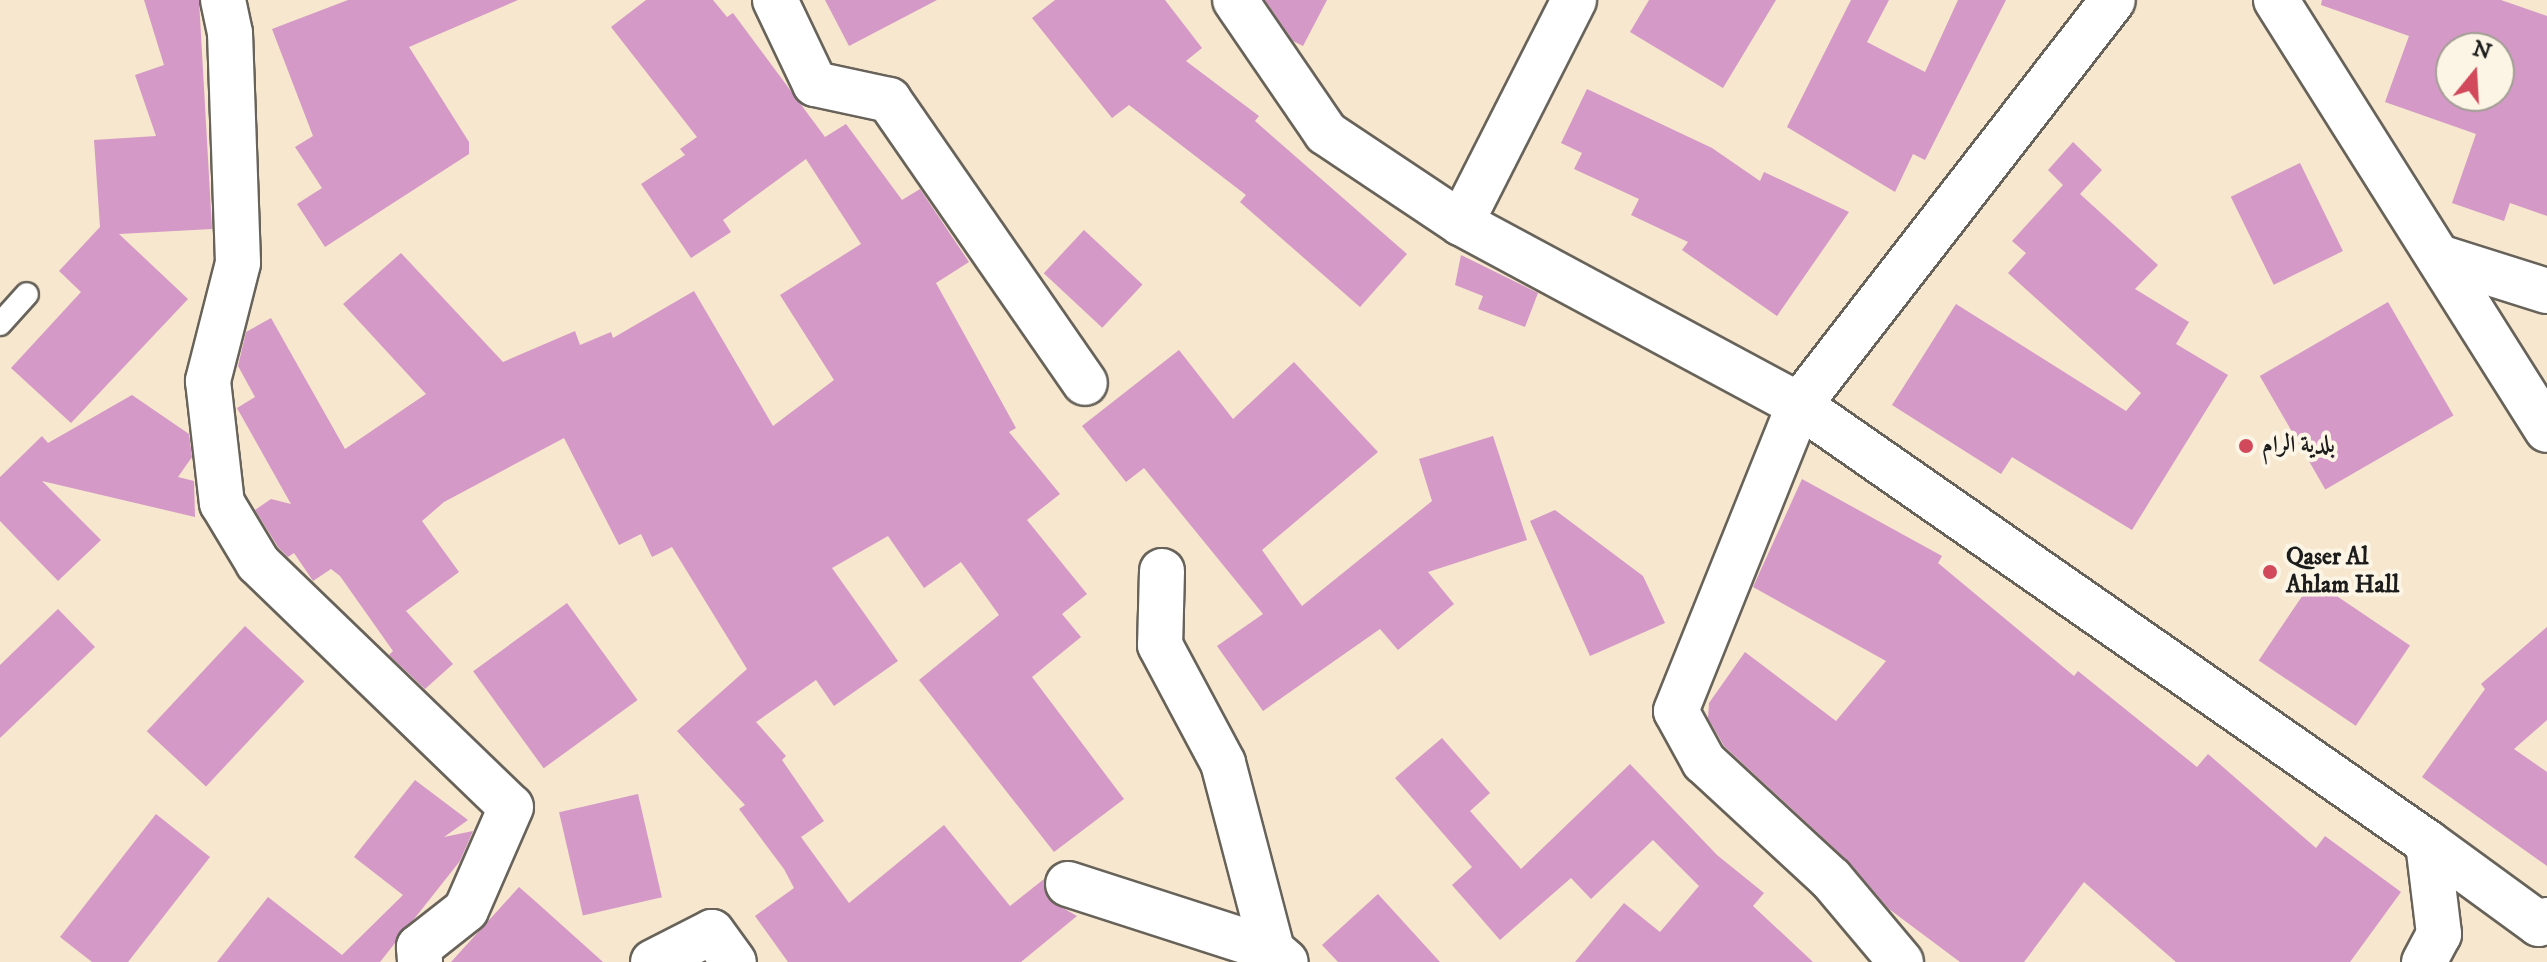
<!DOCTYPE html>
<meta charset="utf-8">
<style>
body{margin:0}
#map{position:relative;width:2547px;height:962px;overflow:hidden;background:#f6e7ce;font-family:"IM FELL DW Pica",Amiri,serif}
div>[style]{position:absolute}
.building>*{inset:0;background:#d499c6;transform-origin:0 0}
.roads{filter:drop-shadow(2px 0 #68635a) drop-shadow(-2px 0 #68635a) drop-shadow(0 2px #68635a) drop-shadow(0 -2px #68635a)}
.service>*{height:22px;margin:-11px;padding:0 11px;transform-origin:11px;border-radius:11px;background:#fff}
.minor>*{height:44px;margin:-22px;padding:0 22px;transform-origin:22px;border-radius:22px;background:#fff}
.dots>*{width:22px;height:22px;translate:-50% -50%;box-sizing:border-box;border:4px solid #fcf5e5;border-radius:50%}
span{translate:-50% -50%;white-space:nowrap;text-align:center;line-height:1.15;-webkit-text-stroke:8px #fcf5e5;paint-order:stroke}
.poi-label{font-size:24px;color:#1c1c1c;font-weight:700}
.left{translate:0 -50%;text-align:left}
.north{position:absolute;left:2435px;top:32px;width:80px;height:80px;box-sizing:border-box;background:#fcf5e5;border:2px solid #a29e95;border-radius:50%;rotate:18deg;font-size:22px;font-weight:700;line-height:32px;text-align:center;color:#1c1c1c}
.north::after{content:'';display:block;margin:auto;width:28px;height:36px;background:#d1495b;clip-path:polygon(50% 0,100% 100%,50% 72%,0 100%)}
</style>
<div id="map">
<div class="building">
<i style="clip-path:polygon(144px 0,199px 0,212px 229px,119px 234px,188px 299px,71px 423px,11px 368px,81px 292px,59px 271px,100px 227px,94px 140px,156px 136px,135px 75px,164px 65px)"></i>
<i style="clip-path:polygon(348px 0,518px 0,409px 47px,469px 142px,469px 154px,325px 247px,297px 204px,322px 188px,295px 147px,313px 136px,272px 29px)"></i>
<i style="clip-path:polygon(646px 0,713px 0,727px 17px,733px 13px,825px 137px,846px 124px,902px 200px,920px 189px,969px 262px,936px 283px,1016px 428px,1009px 432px,1060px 494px,1027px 520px,1087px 594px,1062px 614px,1081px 637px,1032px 677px,1124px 799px,1054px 852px,919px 680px,999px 615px,961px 562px,924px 588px,888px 536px,832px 568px,898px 661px,834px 706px,816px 680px,756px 722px,786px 756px,782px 760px,824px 821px,801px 837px,849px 903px,944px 825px,1010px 906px,1044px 879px,1049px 900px,1077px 916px,1021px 962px,788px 962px,755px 916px,794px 888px,784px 869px,739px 809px,745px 805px,677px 731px,747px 669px,672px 547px,652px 557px,641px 534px,619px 545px,564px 438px,444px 502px,422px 521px,459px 572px,406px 611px,453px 664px,425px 689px,389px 655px,393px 651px,340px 576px,331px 569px,313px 581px,294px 553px,288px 557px,278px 547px,255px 510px,271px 499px,291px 504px,237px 408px,255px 397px,238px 366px,246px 332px,271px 318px,345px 449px,426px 394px,343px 304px,401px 253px,503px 362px,575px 331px,580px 345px,611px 332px,613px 338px,694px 291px,773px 426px,834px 380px,780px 295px,861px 244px,806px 159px,723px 220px,731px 232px,691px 258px,641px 184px,685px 155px,680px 149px,697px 137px,611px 27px)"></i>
<i style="clip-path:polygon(825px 0,937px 0,849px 46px)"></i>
<i style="clip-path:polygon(1055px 0,1165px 0,1202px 48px,1186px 61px,1259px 116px,1255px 121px,1407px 254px,1360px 307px,1240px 202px,1246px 195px,1129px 105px,1112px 118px,1032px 18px)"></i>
<i style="clip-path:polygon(1265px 0,1327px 0,1303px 46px,1293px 41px)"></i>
<i style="clip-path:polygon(1649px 0,1776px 0,1723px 88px,1630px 32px)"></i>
<i style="clip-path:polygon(1851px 0,1889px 0,1867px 42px,1925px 72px,1958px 0,2006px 0,1925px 160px,1913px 154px,1895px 192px,1787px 127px)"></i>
<i style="clip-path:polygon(evenodd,2322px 0,2501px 0,2547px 16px,2547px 216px,2510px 203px,2504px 221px,2452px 203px,2476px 134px,2385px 102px,2409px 36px,2321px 5px,2322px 0,2451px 48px,2499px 48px,2499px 96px,2451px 96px,2451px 48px)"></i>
<i style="clip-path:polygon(1587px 89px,1712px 148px,1760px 181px,1764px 172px,1849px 212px,1777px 316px,1682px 250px,1688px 242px,1631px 215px,1639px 199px,1574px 169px,1582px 153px,1561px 143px)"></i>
<i style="clip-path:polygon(2073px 142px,2102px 170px,2080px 194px,2158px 265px,2135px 289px,2189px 322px,2176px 344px,2228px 375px,2132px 530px,2012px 457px,2001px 474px,1892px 405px,1956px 304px,2126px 411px,2141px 393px,2008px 273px,2026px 253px,2012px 241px,2063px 185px,2048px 170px)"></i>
<i style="left:2300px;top:163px;width:98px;height:77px;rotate:64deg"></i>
<i style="left:1084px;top:230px;width:80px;height:59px;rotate:43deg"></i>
<i style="clip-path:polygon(1461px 255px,1538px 293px,1525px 327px,1478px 309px,1483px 296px,1455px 285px)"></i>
<i style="left:2388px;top:302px;width:131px;height:148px;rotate:60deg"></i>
<i style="clip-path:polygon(1179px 350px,1233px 419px,1294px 362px,1378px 452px,1262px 550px,1302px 606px,1432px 501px,1419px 459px,1493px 436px,1527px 540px,1428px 572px,1454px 604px,1398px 650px,1380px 629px,1263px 711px,1217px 646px,1263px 614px,1144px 468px,1126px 482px,1082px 426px)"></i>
<i style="clip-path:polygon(132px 395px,189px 434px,192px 457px,178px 477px,194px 481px,195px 517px,42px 481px,101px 540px,58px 581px,0 521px,0 477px,42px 436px,48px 443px)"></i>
<i style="clip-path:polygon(1802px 479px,1942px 556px,1938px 563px,2074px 676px,2078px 671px,2197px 767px,2208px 754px,2316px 848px,2325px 836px,2401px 892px,2350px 962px,2176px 962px,2084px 882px,2024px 962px,1960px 962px,1889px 909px,1848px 861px,1724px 746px,1708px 718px,1709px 703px,1745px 652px,1836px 721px,1886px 661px,1753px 587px)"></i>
<i style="clip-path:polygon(1555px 510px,1643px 576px,1665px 623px,1590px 656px,1530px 521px)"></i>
<i style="left:2313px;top:580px;width:117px;height:97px;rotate:34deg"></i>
<i style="left:567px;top:603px;width:120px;height:116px;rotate:54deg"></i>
<i style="clip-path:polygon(58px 609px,95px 647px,0 738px,0 665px)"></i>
<i style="left:245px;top:626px;width:81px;height:144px;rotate:43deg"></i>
<i style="clip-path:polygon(2547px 627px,2547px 720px,2514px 749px,2547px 772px,2547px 866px,2422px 777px,2485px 689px,2481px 684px)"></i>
<i style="clip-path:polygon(1442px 738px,1490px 793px,1470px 811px,1521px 869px,1630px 764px,1717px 855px,1764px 893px,1753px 906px,1813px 962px,1575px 962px,1624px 903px,1660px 932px,1699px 886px,1653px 840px,1591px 899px,1571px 878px,1500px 940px,1452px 885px,1472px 867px,1395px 778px)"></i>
<i style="clip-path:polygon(415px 780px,468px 820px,444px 837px,473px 831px,460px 861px,380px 962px,217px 962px,268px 897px,342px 955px,403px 895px,354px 857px)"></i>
<i style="left:638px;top:794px;width:106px;height:81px;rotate:77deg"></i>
<i style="clip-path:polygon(156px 814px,210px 857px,128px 962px,92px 962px,60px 937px)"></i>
<i style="clip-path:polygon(519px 887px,535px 901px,603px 962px,451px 962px)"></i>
<i style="clip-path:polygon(1378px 894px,1440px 962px,1338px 962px,1322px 945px)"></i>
</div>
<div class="roads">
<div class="service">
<i style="left:0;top:324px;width:40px;rotate:-48deg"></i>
</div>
<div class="minor">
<i style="left:223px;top:0;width:34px;rotate:78deg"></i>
<i style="left:230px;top:33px;width:230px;rotate:88deg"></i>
<i style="left:238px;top:263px;width:122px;rotate:104.3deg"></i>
<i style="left:208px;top:381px;width:123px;rotate:83.5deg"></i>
<i style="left:222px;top:503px;width:70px;rotate:59deg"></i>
<i style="left:258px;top:563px;width:351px;rotate:44deg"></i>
<i style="left:511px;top:807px;width:112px;rotate:113.6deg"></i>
<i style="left:466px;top:910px;width:60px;rotate:141.8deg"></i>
<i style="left:419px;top:947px;width:15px;rotate:86deg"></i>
<i style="left:775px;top:0;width:93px;rotate:64.5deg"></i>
<i style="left:815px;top:84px;width:76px;rotate:12.2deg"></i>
<i style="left:889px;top:100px;width:344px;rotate:55.3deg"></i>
<i style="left:1235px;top:0;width:161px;rotate:55.6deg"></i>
<i style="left:1326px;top:133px;width:162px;rotate:33.7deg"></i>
<i style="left:1461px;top:223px;width:384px;rotate:28.3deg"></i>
<i style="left:1799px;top:405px;width:766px;rotate:34.85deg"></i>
<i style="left:2428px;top:843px;width:92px;rotate:83.1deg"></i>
<i style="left:2439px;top:934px;width:32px;rotate:118deg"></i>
<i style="left:2276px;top:0;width:508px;rotate:57.78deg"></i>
<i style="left:1461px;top:223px;width:250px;rotate:-63.1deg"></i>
<i style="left:2439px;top:257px;width:113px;rotate:17.5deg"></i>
<i style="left:1162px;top:571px;width:74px;rotate:91.5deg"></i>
<i style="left:1160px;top:645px;width:134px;rotate:61.9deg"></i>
<i style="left:1223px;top:763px;width:193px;rotate:75.3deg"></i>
<i style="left:2428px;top:843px;width:137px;rotate:36.1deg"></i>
<i style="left:2539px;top:924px;width:9px;rotate:-27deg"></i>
<i style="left:1068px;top:884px;width:214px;rotate:17.9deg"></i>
<i style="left:1272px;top:950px;width:18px;rotate:41deg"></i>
<i style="left:653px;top:962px;width:66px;rotate:-27deg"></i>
<i style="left:712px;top:932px;width:37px;rotate:54deg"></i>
<i style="left:1901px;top:962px;width:109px;rotate:-130.1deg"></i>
<i style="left:1831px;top:879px;width:173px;rotate:-137.3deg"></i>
<i style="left:1704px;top:762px;width:58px;rotate:-118.8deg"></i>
<i style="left:1676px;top:711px;width:330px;rotate:-68.1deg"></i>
<i style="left:1799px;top:405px;width:512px;rotate:-52.21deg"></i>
</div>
</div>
<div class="dots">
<i style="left:2246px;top:446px;background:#d1495b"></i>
<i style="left:2270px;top:572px;background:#d1495b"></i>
</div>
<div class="poi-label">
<span class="left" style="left:2262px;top:446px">بلدية الرام</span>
<span class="left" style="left:2286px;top:572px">Qaser Al<br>Ahlam Hall</span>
</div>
<div class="north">N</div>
</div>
